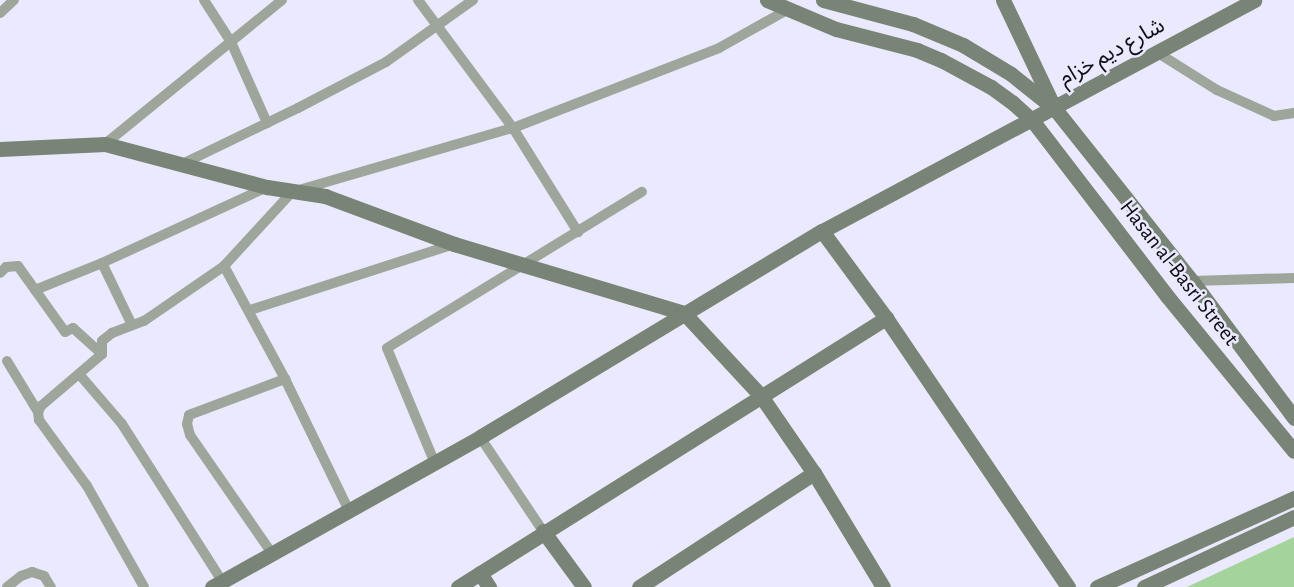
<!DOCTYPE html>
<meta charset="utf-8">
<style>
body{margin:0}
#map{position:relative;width:1294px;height:587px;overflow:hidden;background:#ebe9ff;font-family:"Alegreya Sans","Noto Sans Arabic",sans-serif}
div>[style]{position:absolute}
.green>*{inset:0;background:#a4d49c}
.street>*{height:10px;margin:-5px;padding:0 5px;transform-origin:5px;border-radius:5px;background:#9ea69c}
.secondary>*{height:15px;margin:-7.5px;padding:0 7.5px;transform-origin:7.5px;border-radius:7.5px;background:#788476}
span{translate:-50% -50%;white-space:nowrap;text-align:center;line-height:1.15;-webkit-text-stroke:5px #ebe9ff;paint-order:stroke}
.street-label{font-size:22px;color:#0e0d16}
</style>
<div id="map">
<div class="green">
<i style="clip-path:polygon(1294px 537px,1294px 587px,1187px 587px)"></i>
</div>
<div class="street">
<i style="left:204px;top:0;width:50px;rotate:57.3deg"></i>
<i style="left:231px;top:42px;width:89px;rotate:66deg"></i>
<i style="left:418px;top:0;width:159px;rotate:53.4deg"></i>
<i style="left:513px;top:128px;width:123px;rotate:58deg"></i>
<i style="left:0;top:13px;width:19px;rotate:-43deg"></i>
<i style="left:1158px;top:53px;width:70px;rotate:32.1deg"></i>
<i style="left:1217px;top:90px;width:63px;rotate:24.5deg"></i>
<i style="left:1274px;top:116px;width:20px;rotate:-9deg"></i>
<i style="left:105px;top:144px;width:228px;rotate:-39.1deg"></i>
<i style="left:180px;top:165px;width:131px;rotate:-25.8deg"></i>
<i style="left:298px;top:108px;width:99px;rotate:-27.6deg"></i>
<i style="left:386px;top:62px;width:107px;rotate:-35.5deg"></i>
<i style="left:102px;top:263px;width:69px;rotate:64.2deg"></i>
<i style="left:224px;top:266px;width:128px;rotate:61.6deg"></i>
<i style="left:0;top:273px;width:8px;rotate:-45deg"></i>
<i style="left:6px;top:267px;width:12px;rotate:-5deg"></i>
<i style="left:18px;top:266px;width:81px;rotate:54.5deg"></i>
<i style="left:65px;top:332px;width:9px;rotate:-27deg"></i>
<i style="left:73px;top:328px;width:39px;rotate:42deg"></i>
<i style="left:1192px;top:281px;width:102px;rotate:-1.7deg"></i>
<i style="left:35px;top:290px;width:72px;rotate:-21.9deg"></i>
<i style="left:102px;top:263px;width:182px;rotate:-24.7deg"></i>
<i style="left:250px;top:310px;width:214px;rotate:-17.9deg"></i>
<i style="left:7px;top:361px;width:60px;rotate:58.7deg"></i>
<i style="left:79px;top:374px;width:66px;rotate:49.3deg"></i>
<i style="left:122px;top:424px;width:186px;rotate:57.5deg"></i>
<i style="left:480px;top:437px;width:113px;rotate:56.2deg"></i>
<i style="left:434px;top:461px;width:122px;rotate:-112.6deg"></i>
<i style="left:387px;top:348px;width:299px;rotate:-31.5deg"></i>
<i style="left:271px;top:552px;width:142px;rotate:-124.7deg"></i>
<i style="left:190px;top:435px;width:11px;rotate:-105deg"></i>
<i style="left:187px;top:424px;width:9px;rotate:-77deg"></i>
<i style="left:189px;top:415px;width:103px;rotate:-20.6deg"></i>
<i style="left:285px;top:379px;width:144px;rotate:64.1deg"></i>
<i style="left:7px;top:587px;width:18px;rotate:-38deg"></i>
<i style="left:21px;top:576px;width:12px;rotate:-20deg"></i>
<i style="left:32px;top:572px;width:13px;rotate:18deg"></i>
<i style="left:44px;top:576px;width:13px;rotate:58deg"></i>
<i style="left:144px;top:587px;width:116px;rotate:-119.4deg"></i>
<i style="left:87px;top:486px;width:82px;rotate:-126deg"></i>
<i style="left:39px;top:420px;width:8px;rotate:-97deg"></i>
<i style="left:38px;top:412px;width:7px;rotate:-63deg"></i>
<i style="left:41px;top:406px;width:80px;rotate:-40.4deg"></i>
<i style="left:102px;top:354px;width:13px;rotate:-90deg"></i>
<i style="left:102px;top:341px;width:13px;rotate:-39deg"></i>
<i style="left:112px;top:333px;width:34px;rotate:-21deg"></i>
<i style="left:144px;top:321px;width:97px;rotate:-34.5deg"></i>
<i style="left:224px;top:266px;width:100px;rotate:-47.4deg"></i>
<i style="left:292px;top:192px;width:230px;rotate:-16.2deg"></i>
<i style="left:513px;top:128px;width:221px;rotate:-21.2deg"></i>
<i style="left:719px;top:48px;width:78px;rotate:-29.2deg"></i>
</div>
<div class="secondary">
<i style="left:767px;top:0;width:75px;rotate:22.8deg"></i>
<i style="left:836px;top:29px;width:84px;rotate:14.5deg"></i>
<i style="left:917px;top:50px;width:26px;rotate:23deg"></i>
<i style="left:941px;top:60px;width:57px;rotate:28.4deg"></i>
<i style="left:991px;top:87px;width:27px;rotate:36deg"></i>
<i style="left:1013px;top:103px;width:25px;rotate:42deg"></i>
<i style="left:1032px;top:120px;width:222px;rotate:52.5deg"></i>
<i style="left:1167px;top:296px;width:200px;rotate:50.7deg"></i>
<i style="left:823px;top:0;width:93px;rotate:14.9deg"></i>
<i style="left:913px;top:24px;width:54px;rotate:22.8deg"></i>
<i style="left:963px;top:45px;width:56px;rotate:31.1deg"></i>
<i style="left:1011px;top:74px;width:56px;rotate:38.5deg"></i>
<i style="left:1055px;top:109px;width:220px;rotate:51.5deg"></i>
<i style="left:1192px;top:281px;width:171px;rotate:53.3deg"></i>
<i style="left:1003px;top:0;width:114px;rotate:64.6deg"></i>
<i style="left:0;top:149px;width:105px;rotate:-2.7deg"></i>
<i style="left:105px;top:144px;width:168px;rotate:14.9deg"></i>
<i style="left:267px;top:187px;width:59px;rotate:8.8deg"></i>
<i style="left:325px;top:196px;width:138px;rotate:20.4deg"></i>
<i style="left:454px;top:244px;width:240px;rotate:16.7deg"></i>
<i style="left:684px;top:313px;width:113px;rotate:47.1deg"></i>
<i style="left:761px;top:396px;width:93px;rotate:55.5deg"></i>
<i style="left:814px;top:473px;width:133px;rotate:58.8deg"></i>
<i style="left:822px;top:231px;width:108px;rotate:53.7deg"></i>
<i style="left:886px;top:318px;width:325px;rotate:55.9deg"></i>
<i style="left:543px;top:531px;width:69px;rotate:53.8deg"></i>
<i style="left:480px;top:573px;width:17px;rotate:57deg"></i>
<i style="left:212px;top:587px;width:307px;rotate:-29.2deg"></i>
<i style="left:480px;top:437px;width:399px;rotate:-31.1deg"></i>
<i style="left:822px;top:231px;width:490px;rotate:-28.1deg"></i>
<i style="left:458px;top:587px;width:506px;rotate:-32.15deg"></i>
<i style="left:639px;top:587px;width:209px;rotate:-33.1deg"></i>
<i style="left:1097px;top:587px;width:216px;rotate:-24.3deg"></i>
<i style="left:1144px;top:587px;width:166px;rotate:-25deg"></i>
</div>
<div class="street-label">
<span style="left:1112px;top:52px;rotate:-29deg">شارع ديم خزام</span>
<span style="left:1179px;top:273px;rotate:52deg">Hasan al-Basri Street</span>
</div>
</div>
